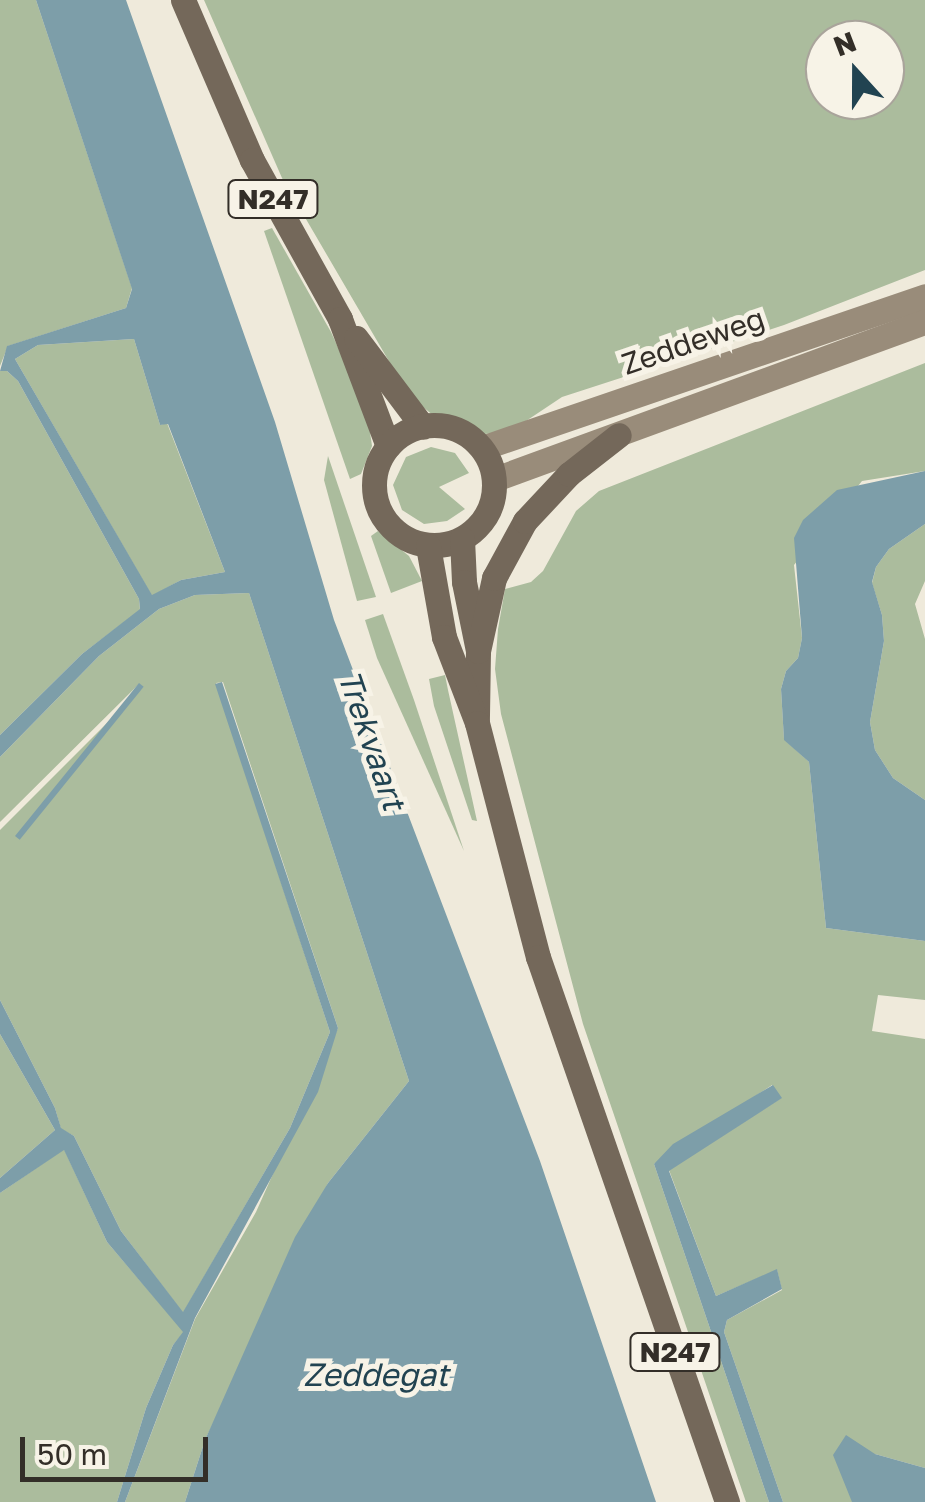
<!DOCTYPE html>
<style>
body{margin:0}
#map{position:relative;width:925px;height:1502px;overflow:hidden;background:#efeadb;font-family:"Golos Text",sans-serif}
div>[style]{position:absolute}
.green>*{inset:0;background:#abbc9d}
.water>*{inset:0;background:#7d9ea9;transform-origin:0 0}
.secondary>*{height:25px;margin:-12.5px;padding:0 12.5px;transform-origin:12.5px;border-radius:12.5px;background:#998c7a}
.primary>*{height:25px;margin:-12.5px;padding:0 12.5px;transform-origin:12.5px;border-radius:12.5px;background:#74685a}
.primary>.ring{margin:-12.5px;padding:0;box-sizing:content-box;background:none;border:25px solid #74685a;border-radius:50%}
span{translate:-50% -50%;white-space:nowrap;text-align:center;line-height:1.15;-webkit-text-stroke:10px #f7f3e7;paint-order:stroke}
.shield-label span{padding:2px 8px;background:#f7f3e7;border:2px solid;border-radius:8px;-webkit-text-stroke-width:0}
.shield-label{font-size:28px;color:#332e28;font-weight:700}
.street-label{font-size:30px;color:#332e28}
.water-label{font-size:32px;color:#214351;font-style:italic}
.north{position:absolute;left:805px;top:20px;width:100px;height:100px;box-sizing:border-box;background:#f7f3e7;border:2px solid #a9a49b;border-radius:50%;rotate:339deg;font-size:28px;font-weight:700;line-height:40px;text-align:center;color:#332e28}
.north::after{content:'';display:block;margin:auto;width:35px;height:45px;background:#214351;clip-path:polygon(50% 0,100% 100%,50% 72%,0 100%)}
.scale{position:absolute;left:20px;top:1437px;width:188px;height:45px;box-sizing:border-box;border:5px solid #332e28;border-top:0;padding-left:12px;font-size:30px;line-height:35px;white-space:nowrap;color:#332e28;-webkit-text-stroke:8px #f7f3e7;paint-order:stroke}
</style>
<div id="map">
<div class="green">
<i style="clip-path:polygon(0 0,36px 0,132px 288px,126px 308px,8px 346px,0 366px)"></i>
<i style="clip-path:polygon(evenodd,204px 0,925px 0,925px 270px,784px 325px,562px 397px,508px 433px,482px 434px,463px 422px,434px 416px,418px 403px,390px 363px,282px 178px,204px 0,825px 40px,885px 40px,885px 100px,825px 100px,825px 40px)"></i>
<i style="clip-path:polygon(272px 228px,331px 332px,367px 411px,372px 446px,361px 474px,350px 479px,264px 231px)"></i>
<i style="clip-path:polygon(134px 339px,160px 425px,167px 423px,225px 572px,181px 580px,152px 596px,15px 359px,38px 345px)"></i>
<i style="clip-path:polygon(925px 363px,925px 471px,862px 481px,794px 565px,802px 638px,798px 658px,786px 671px,781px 689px,784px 739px,809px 762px,826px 928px,925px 941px,925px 1000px,878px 995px,872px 1031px,925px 1039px,925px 1468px,875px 1454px,852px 1502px,783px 1502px,724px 1332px,727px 1320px,782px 1290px,777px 1270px,716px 1296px,669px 1170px,781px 1098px,772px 1085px,654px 1164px,769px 1502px,746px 1502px,583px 1024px,501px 714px,495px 669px,498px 629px,505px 589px,531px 582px,543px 571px,576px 511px,599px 491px)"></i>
<i style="clip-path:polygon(0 371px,7px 371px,18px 381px,139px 599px,140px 610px,82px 654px,0 735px)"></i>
<i style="clip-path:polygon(431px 447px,455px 453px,469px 473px,439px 487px,465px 509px,447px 521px,424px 524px,402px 510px,393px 485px,406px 457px)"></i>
<i style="clip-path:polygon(328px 456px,376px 597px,357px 601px,324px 480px)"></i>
<i style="clip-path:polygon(925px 524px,925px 581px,915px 604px,925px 639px,925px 800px,893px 778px,875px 750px,870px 722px,884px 641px,882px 615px,872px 583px,876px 567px,889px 549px)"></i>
<i style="clip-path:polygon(378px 531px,409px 556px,422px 581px,391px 593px,371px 536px)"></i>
<i style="clip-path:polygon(249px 593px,409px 1081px,328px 1183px,205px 1440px,185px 1502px,125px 1502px,195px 1319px,256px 1212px,338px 1028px,223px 682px,216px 683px,330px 1032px,290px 1128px,183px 1313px,121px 1231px,74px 1136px,61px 1129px,55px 1108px,0 1000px,0 830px,143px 687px,139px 684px,0 822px,0 757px,99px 656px,159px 609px,195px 595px)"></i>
<i style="clip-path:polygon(383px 614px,414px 700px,464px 851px,377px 658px,365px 620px)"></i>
<i style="clip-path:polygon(445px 675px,448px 690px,477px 821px,472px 820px,434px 706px,429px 679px)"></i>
<i style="clip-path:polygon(0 1034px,55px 1130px,0 1178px)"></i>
<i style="clip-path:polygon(64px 1149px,107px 1242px,184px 1332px,173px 1345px,146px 1408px,117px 1502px,0 1502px,0 1193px)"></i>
</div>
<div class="water">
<i style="clip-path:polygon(evenodd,36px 0,126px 0,275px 422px,334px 620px,540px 1161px,656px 1502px,185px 1502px,205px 1440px,295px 1237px,328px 1183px,409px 1081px,249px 593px,195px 595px,159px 609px,99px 656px,0 757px,0 735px,82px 654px,140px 609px,139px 599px,18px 381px,7px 371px,0 371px,7px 346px,126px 308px,132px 289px,36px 0,134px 339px,160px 425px,168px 424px,225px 572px,181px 580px,152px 595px,15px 359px,38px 345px,134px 339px)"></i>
<i style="clip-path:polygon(925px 471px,925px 524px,889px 549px,876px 567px,872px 582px,882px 615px,884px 641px,870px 722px,875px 750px,893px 778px,925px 800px,925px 941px,826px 928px,809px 762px,784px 740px,781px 689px,786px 671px,798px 658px,802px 638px,794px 538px,803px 520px,837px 490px)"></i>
<i style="clip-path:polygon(222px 682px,338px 1028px,318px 1092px,195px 1318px,125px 1502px,117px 1502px,146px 1408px,173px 1345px,183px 1332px,107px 1242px,64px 1150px,0 1193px,0 1178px,55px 1130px,0 1034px,0 1000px,55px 1108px,61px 1128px,74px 1136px,121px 1231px,183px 1312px,290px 1128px,330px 1032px,215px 684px)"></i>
<i style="left:139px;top:683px;width:6px;height:197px;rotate:39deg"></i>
<i style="clip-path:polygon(773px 1085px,782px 1098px,669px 1171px,716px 1296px,777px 1269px,782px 1289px,727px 1320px,724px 1332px,783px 1502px,769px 1502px,654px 1164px,673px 1144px)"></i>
<i style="clip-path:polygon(846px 1435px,875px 1454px,925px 1468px,925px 1502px,852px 1502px,833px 1455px)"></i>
</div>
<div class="secondary">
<i style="left:482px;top:448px;width:468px;rotate:-18.9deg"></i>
<i style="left:495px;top:479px;width:458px;rotate:-20.1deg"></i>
</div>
<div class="primary">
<i style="left:183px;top:0;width:174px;rotate:66.7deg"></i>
<i style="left:252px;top:160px;width:182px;rotate:61deg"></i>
<i style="left:340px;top:319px;width:136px;rotate:69.3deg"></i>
<i style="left:356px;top:338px;width:111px;rotate:53deg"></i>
<i class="ring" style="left:374px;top:425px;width:95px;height:95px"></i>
<i style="left:462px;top:539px;width:43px;rotate:87.3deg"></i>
<i style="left:464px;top:582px;width:70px;rotate:78.5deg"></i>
<i style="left:478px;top:651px;width:67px;rotate:90.9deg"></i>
<i style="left:428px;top:546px;width:92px;rotate:80deg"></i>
<i style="left:444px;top:637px;width:92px;rotate:69deg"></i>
<i style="left:477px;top:723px;width:242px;rotate:75.4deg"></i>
<i style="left:538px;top:957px;width:577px;rotate:70.87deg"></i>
<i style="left:478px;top:651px;width:75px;rotate:-77.6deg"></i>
<i style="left:494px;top:578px;width:65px;rotate:-61.5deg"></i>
<i style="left:525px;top:521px;width:64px;rotate:-46.9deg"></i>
<i style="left:569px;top:474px;width:63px;rotate:-38deg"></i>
</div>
<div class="shield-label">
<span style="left:273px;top:199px">N247</span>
<span style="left:675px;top:1352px">N247</span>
</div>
<div class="street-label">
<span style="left:693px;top:341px;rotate:-19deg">Zeddeweg</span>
</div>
<div class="water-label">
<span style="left:372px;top:740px;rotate:71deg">Trekvaart</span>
<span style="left:376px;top:1374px">Zeddegat</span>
</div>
<div class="north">N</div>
<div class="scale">50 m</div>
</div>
